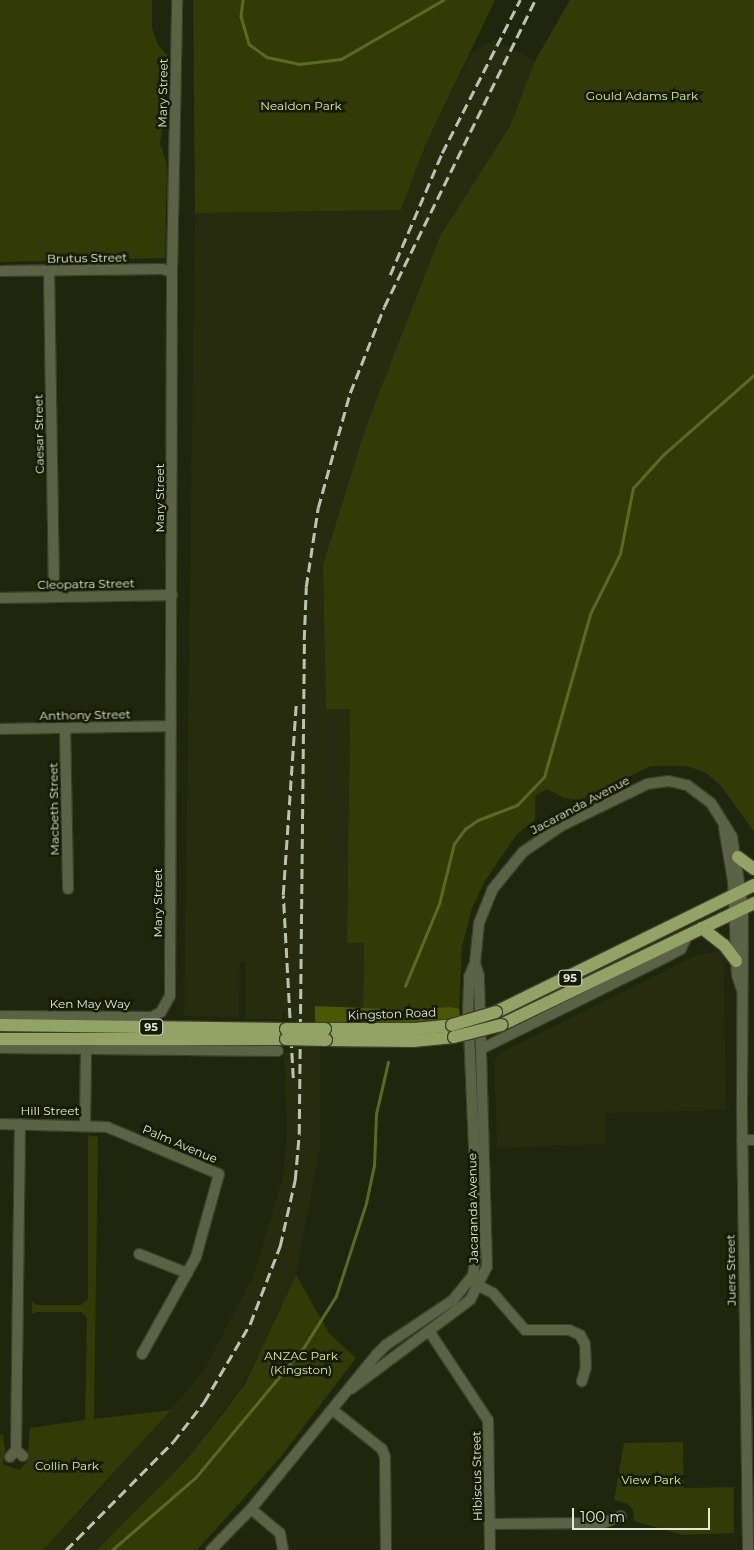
<!DOCTYPE html>
<style>
body{margin:0}
#map{position:relative;width:754px;height:1550px;overflow:hidden;background:#20250d;font-family:Montserrat,sans-serif}
div>[style]{position:absolute}
.built>*{inset:0;background:#262c0d}
.green>*{inset:0;background:#323b06}
.forest>*{inset:0;background:#4a5703}
.stream>*{height:2.5px;margin:-1.25px;padding:0 1.25px;transform-origin:1.25px;border-radius:1.25px;background:#5c6a1f}
.roads{filter:drop-shadow(1px 0 #3b4029) drop-shadow(-1px 0 #3b4029) drop-shadow(0 1px #3b4029) drop-shadow(0 -1px #3b4029)}
.minor>*{height:10px;margin:-5px;padding:0 5px;transform-origin:5px;border-radius:5px;background:#5b6245}
.major>*{height:12px;margin:-6px;padding:0 6px;transform-origin:6px;border-radius:6px;background:#93a265}
.rail>*{height:2.5px;margin-top:-1.25px;transform-origin:0;background:repeating-linear-gradient(90deg,#bdc2b2 0 10px,transparent 0 15px)}
.bridges{filter:drop-shadow(1px 0 #3b4029) drop-shadow(-1px 0 #3b4029) drop-shadow(0 1px #3b4029) drop-shadow(0 -1px #3b4029)}
.major-bridge>*{height:12px;margin:-6px;padding:0 6px;transform-origin:6px;border-radius:6px;background:#93a265}
span{translate:-50% -50%;white-space:nowrap;text-align:center;line-height:1.15;-webkit-text-stroke:5px #171b05;paint-order:stroke}
.shield-label span{padding:1px 4px;background:#171b05;border:1px solid;border-radius:4px;-webkit-text-stroke-width:0}
.shield-label{font-size:11px;color:#e2e7d8;font-weight:700}
.street-label{font-size:12px;color:#e2e7d8}
.park-label{font-size:12px;color:#d9ef8a}
.scale{position:absolute;left:572px;top:1508px;width:138px;height:22px;box-sizing:border-box;border:2px solid #e2e7d8;border-top:0;padding-left:6px;font-size:15px;line-height:18px;white-space:nowrap;color:#e2e7d8;-webkit-text-stroke:4px #171b05;paint-order:stroke}
</style>
<div id="map">
<div class="built">
<i style="clip-path:polygon(494px 39px,535px 61px,510px 126px,440px 236px,323px 565px,326px 708px,350px 709px,347px 942px,364px 943px,363px 1009px,315px 1006px,315px 1024px,292px 1024px,282px 1010px,282px 1019px,245px 1019px,245px 962px,240px 962px,239px 1017px,184px 1016px,195px 213px,401px 210px,425px 146px,470px 54px)"></i>
<i style="clip-path:polygon(716px 952px,722px 955px,724px 963px,726px 1110px,606px 1113px,606px 1144px,497px 1148px,494px 1063px,500px 1053px,699px 954px)"></i>
<i style="clip-path:polygon(291px 1047px,320px 1047px,320px 1147px,296px 1275px,244px 1384px,187px 1459px,97px 1550px,43px 1550px,97px 1493px,203px 1372px,253px 1277px,282px 1181px,287px 1134px,284px 1055px)"></i>
</div>
<div class="green">
<i style="clip-path:polygon(0 0,152px 0,152px 28px,158px 45px,171px 59px,160px 144px,167px 164px,165px 258px,0 262px)"></i>
<i style="clip-path:polygon(193px 0,495px 0,425px 146px,401px 210px,195px 213px)"></i>
<i style="clip-path:polygon(570px 0,754px 0,754px 832px,721px 786px,706px 773px,687px 766px,651px 766px,580px 800px,564px 798px,547px 789px,535px 796px,535px 820px,516px 835px,485px 881px,472px 908px,462px 947px,459px 1009px,363px 1009px,364px 943px,347px 943px,350px 709px,326px 709px,323px 565px,366px 427px,440px 236px,510px 126px,535px 61px)"></i>
<i style="clip-path:polygon(88px 1135px,98px 1137px,94px 1419px,171px 1410px,43px 1550px,0 1550px,0 1435px,3px 1435px,5px 1450px,3px 1464px,19px 1470px,27px 1462px,30px 1428px,85px 1420px,87px 1318px,81px 1312px,37px 1312px,32px 1314px,32px 1301px,36px 1305px,81px 1305px,88px 1299px)"></i>
<i style="clip-path:polygon(296px 1275px,329px 1333px,356px 1358px,280px 1458px,197px 1550px,97px 1550px,187px 1459px,224px 1412px,245px 1384px)"></i>
<i style="clip-path:polygon(683px 1442px,684px 1488px,734px 1487px,734px 1533px,683px 1535px,634px 1521px,633px 1510px,628px 1504px,614px 1500px,624px 1443px)"></i>
</div>
<div class="forest">
<i style="clip-path:polygon(315px 1006px,414px 1010px,451px 1007px,459px 1009px,460px 1017px,418px 1023px,315px 1024px)"></i>
</div>
<div class="stream">
<i style="left:243px;top:0;width:16px;rotate:97deg"></i>
<i style="left:241px;top:16px;width:29px;rotate:74deg"></i>
<i style="left:249px;top:44px;width:22px;rotate:36deg"></i>
<i style="left:267px;top:57px;width:33px;rotate:12deg"></i>
<i style="left:299px;top:64px;width:42px;rotate:-6.8deg"></i>
<i style="left:341px;top:59px;width:118px;rotate:-30deg"></i>
<i style="left:405px;top:986px;width:89px;rotate:-67.5deg"></i>
<i style="left:439px;top:904px;width:62px;rotate:-76deg"></i>
<i style="left:454px;top:844px;width:19px;rotate:-54deg"></i>
<i style="left:465px;top:829px;width:16px;rotate:-35deg"></i>
<i style="left:478px;top:820px;width:42px;rotate:-21deg"></i>
<i style="left:517px;top:805px;width:39px;rotate:-46deg"></i>
<i style="left:544px;top:777px;width:169px;rotate:-74.2deg"></i>
<i style="left:590px;top:614px;width:67px;rotate:-63.4deg"></i>
<i style="left:620px;top:554px;width:67px;rotate:-78.9deg"></i>
<i style="left:633px;top:488px;width:45px;rotate:-47.7deg"></i>
<i style="left:663px;top:455px;width:121px;rotate:-41.3deg"></i>
<i style="left:112px;top:1550px;width:111px;rotate:-41deg"></i>
<i style="left:196px;top:1477px;width:169px;rotate:-50.3deg"></i>
<i style="left:304px;top:1347px;width:60px;rotate:-57.9deg"></i>
<i style="left:336px;top:1296px;width:98px;rotate:-72.1deg"></i>
<i style="left:366px;top:1203px;width:38px;rotate:-78deg"></i>
<i style="left:374px;top:1166px;width:52px;rotate:-87.8deg"></i>
<i style="left:376px;top:1114px;width:53px;rotate:-77deg"></i>
</div>
<div class="roads">
<div class="minor">
<i style="left:1px;top:271px;width:161px;rotate:-0.7deg"></i>
<i style="left:162px;top:269px;width:10px;rotate:17deg"></i>
<i style="left:49px;top:271px;width:326px;rotate:89.1deg"></i>
<i style="left:0;top:598px;width:172px;rotate:-1deg"></i>
<i style="left:65px;top:728px;width:161px;rotate:88.9deg"></i>
<i style="left:0;top:729px;width:171px;rotate:-1deg"></i>
<i style="left:724px;top:828px;width:54px;rotate:80.4deg"></i>
<i style="left:733px;top:881px;width:94px;rotate:87.6deg"></i>
<i style="left:737px;top:975px;width:16px;rotate:72deg"></i>
<i style="left:0;top:1016px;width:152px;rotate:0.4deg"></i>
<i style="left:152px;top:1017px;width:10px;rotate:-29deg"></i>
<i style="left:161px;top:1012px;width:18px;rotate:-61deg"></i>
<i style="left:170px;top:996px;width:724px;rotate:-89.84deg"></i>
<i style="left:172px;top:272px;width:272px;rotate:-88.9deg"></i>
<i style="left:0;top:1048px;width:278px;rotate:0.6deg"></i>
<i style="left:481px;top:1049px;width:207px;rotate:-26.4deg"></i>
<i style="left:666px;top:957px;width:17px;rotate:-28deg"></i>
<i style="left:681px;top:949px;width:14px;rotate:-65deg"></i>
<i style="left:0;top:1124px;width:107px;rotate:1.6deg"></i>
<i style="left:107px;top:1127px;width:121px;rotate:22.8deg"></i>
<i style="left:219px;top:1174px;width:86px;rotate:105.5deg"></i>
<i style="left:196px;top:1257px;width:111px;rotate:119.1deg"></i>
<i style="left:85px;top:1124px;width:75px;rotate:-89.2deg"></i>
<i style="left:742px;top:1140px;width:12px"></i>
<i style="left:139px;top:1254px;width:52px;rotate:21.6deg"></i>
<i style="left:475px;top:1284px;width:20px;rotate:27deg"></i>
<i style="left:493px;top:1293px;width:49px;rotate:49.1deg"></i>
<i style="left:525px;top:1330px;width:44px"></i>
<i style="left:569px;top:1330px;width:12px;rotate:24deg"></i>
<i style="left:580px;top:1335px;width:10px;rotate:61deg"></i>
<i style="left:585px;top:1344px;width:23px;rotate:88deg"></i>
<i style="left:586px;top:1367px;width:15px;rotate:106deg"></i>
<i style="left:429px;top:1331px;width:107px;rotate:56.5deg"></i>
<i style="left:488px;top:1420px;width:130px;rotate:89.1deg"></i>
<i style="left:351px;top:1389px;width:149px;rotate:-36.8deg"></i>
<i style="left:470px;top:1300px;width:37px;rotate:-63deg"></i>
<i style="left:487px;top:1267px;width:291px;rotate:-91.6deg"></i>
<i style="left:479px;top:976px;width:14px;rotate:-107deg"></i>
<i style="left:475px;top:963px;width:40px;rotate:-84.3deg"></i>
<i style="left:479px;top:923px;width:35px;rotate:-68deg"></i>
<i style="left:492px;top:890px;width:49px;rotate:-50.8deg"></i>
<i style="left:523px;top:852px;width:46px;rotate:-34.4deg"></i>
<i style="left:561px;top:826px;width:96px;rotate:-26deg"></i>
<i style="left:647px;top:784px;width:22px;rotate:-8deg"></i>
<i style="left:669px;top:781px;width:18px;rotate:13deg"></i>
<i style="left:687px;top:785px;width:30px;rotate:37deg"></i>
<i style="left:711px;top:803px;width:40px;rotate:58deg"></i>
<i style="left:732px;top:837px;width:72px;rotate:81.2deg"></i>
<i style="left:743px;top:908px;width:206px;rotate:90.3deg"></i>
<i style="left:742px;top:1114px;width:436px;rotate:89.2deg"></i>
<i style="left:334px;top:1411px;width:61px;rotate:38.4deg"></i>
<i style="left:382px;top:1449px;width:9px;rotate:69deg"></i>
<i style="left:385px;top:1457px;width:93px;rotate:89.4deg"></i>
<i style="left:16px;top:1450px;width:326px;rotate:-89.3deg"></i>
<i style="left:10px;top:1457px;width:9px;rotate:-49deg"></i>
<i style="left:16px;top:1450px;width:9px;rotate:41deg"></i>
<i style="left:251px;top:1509px;width:38px;rotate:40deg"></i>
<i style="left:280px;top:1533px;width:17px;rotate:80deg"></i>
<i style="left:490px;top:1524px;width:113px;rotate:-0.5deg"></i>
<i style="left:603px;top:1523px;width:19px;rotate:-21deg"></i>
<i style="left:211px;top:1550px;width:57px;rotate:-45.7deg"></i>
<i style="left:251px;top:1509px;width:198px;rotate:-50.9deg"></i>
<i style="left:376px;top:1355px;width:14px;rotate:-45deg"></i>
<i style="left:386px;top:1345px;width:81px;rotate:-33.9deg"></i>
<i style="left:453px;top:1300px;width:32px;rotate:-51deg"></i>
<i style="left:473px;top:1275px;width:37px;rotate:-82deg"></i>
<i style="left:478px;top:1238px;width:225px;rotate:-92.5deg"></i>
<i style="left:468px;top:1013px;width:36px;rotate:-88deg"></i>
<i style="left:469px;top:977px;width:15px;rotate:-67deg"></i>
</div>
<div class="major">
<i style="left:738px;top:857px;width:20px;rotate:37deg"></i>
<i style="left:702px;top:928px;width:28px;rotate:38deg"></i>
<i style="left:724px;top:945px;width:20px;rotate:53deg"></i>
<i style="left:496px;top:1012px;width:288px;rotate:-26.2deg"></i>
<i style="left:0;top:1025px;width:286px;rotate:0.8deg"></i>
<i style="left:501px;top:1025px;width:281px;rotate:-25.7deg"></i>
<i style="left:325px;top:1029px;width:91px"></i>
<i style="left:416px;top:1029px;width:36px;rotate:-6deg"></i>
<i style="left:0;top:1039px;width:286px"></i>
<i style="left:326px;top:1040px;width:87px;rotate:0.7deg"></i>
<i style="left:413px;top:1041px;width:41px;rotate:-5.6deg"></i>
</div>
</div>
<div class="rail">
<i style="left:390px;top:275px;width:133px;rotate:-66.9deg"></i>
<i style="left:442px;top:153px;width:172px;rotate:-63deg"></i>
<i style="left:293px;top:1078px;width:183px;rotate:-93.1deg"></i>
<i style="left:283px;top:895px;width:191px;rotate:-86.1deg"></i>
<i style="left:66px;top:1550px;width:152px;rotate:-45.3deg"></i>
<i style="left:173px;top:1442px;width:51px;rotate:-52.2deg"></i>
<i style="left:204px;top:1402px;width:91px;rotate:-59.5deg"></i>
<i style="left:250px;top:1324px;width:84px;rotate:-69deg"></i>
<i style="left:280px;top:1246px;width:68px;rotate:-77.2deg"></i>
<i style="left:295px;top:1180px;width:46px;rotate:-85deg"></i>
<i style="left:299px;top:1134px;width:494px;rotate:-89.4deg"></i>
<i style="left:304px;top:640px;width:53px;rotate:-87.8deg"></i>
<i style="left:306px;top:587px;width:80px;rotate:-81.4deg"></i>
<i style="left:318px;top:508px;width:119px;rotate:-74.5deg"></i>
<i style="left:350px;top:393px;width:92px;rotate:-68.4deg"></i>
<i style="left:384px;top:307px;width:342px;rotate:-63.8deg"></i>
</div>
<div class="bridges">
<div class="major-bridge">
<i style="left:452px;top:1025px;width:46px;rotate:-16.5deg"></i>
<i style="left:286px;top:1029px;width:39px"></i>
<i style="left:454px;top:1037px;width:49px;rotate:-14.3deg"></i>
<i style="left:286px;top:1039px;width:40px;rotate:1.4deg"></i>
</div>
</div>
<div class="shield-label">
<span style="left:570px;top:978px">95</span>
<span style="left:151px;top:1027px">95</span>
</div>
<div class="street-label">
<span style="left:163px;top:93px;rotate:-89deg">Mary Street</span>
<span style="left:87px;top:258px;rotate:-1deg">Brutus Street</span>
<span style="left:39px;top:434px;rotate:-91deg">Caesar Street</span>
<span style="left:160px;top:498px;rotate:-90deg">Mary Street</span>
<span style="left:86px;top:584px;rotate:-1deg">Cleopatra Street</span>
<span style="left:85px;top:715px;rotate:-1deg">Anthony Street</span>
<span style="left:580px;top:805px;rotate:-28deg">Jacaranda Avenue</span>
<span style="left:54px;top:809px;rotate:-91deg">Macbeth Street</span>
<span style="left:158px;top:903px;rotate:-90deg">Mary Street</span>
<span style="left:90px;top:1004px">Ken May Way</span>
<span style="left:392px;top:1014px;rotate:-2deg">Kingston Road</span>
<span style="left:50px;top:1111px">Hill Street</span>
<span style="left:180px;top:1144px;rotate:23deg">Palm Avenue</span>
<span style="left:473px;top:1208px;rotate:-91deg">Jacaranda Avenue</span>
<span style="left:731px;top:1270px;rotate:-91deg">Juers Street</span>
<span style="left:477px;top:1476px;rotate:-91deg">Hibiscus Street</span>
</div>
<div class="park-label">
<span style="left:642px;top:96px">Gould Adams Park</span>
<span style="left:301px;top:106px">Nealdon Park</span>
<span style="left:301px;top:1363px">ANZAC Park<br>(Kingston)</span>
<span style="left:67px;top:1466px">Collin Park</span>
<span style="left:651px;top:1480px">View Park</span>
</div>
<div class="scale">100 m</div>
</div>
